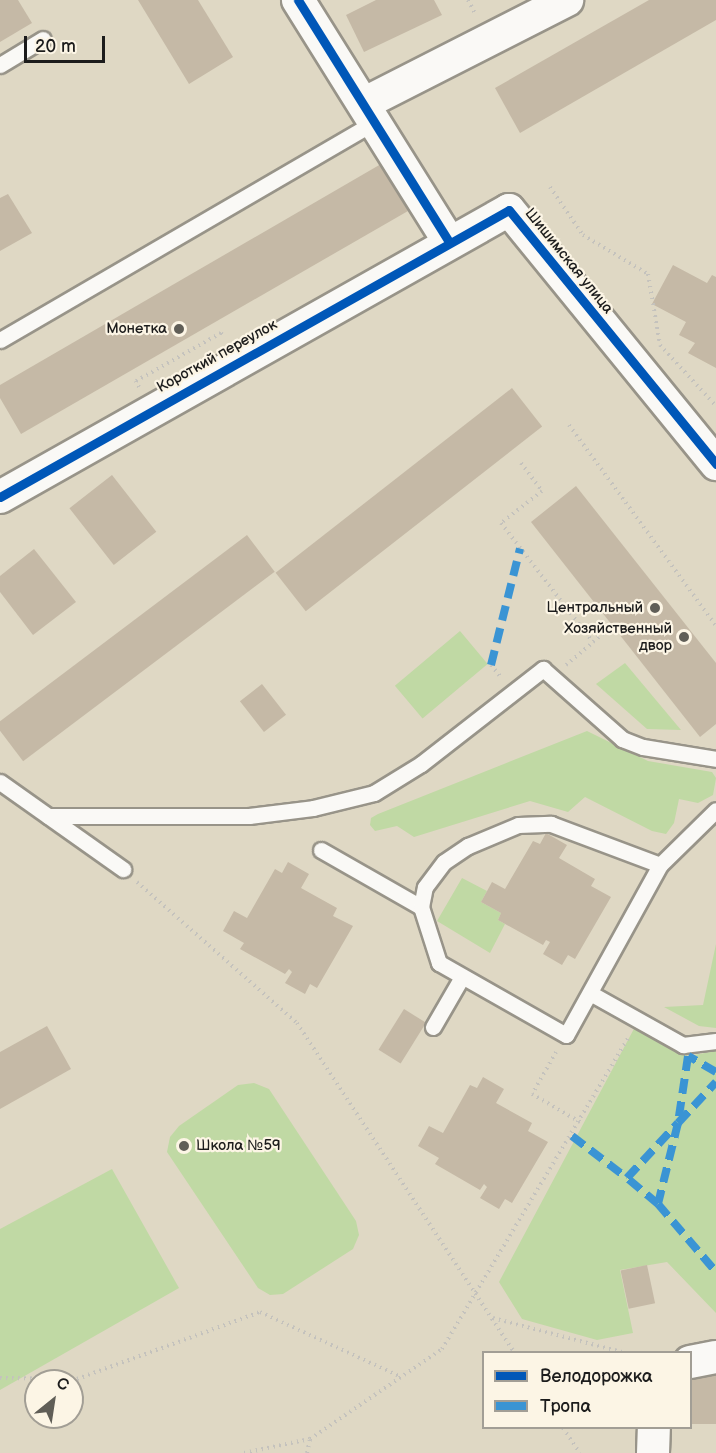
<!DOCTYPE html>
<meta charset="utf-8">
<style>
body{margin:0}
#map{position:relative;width:716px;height:1453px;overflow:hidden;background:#dfd8c4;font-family:"Balsamiq Sans",sans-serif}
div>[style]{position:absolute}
.green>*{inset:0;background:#c0d9a4;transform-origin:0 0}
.building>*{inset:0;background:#c5b9a6;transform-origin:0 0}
.path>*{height:4px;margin-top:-2px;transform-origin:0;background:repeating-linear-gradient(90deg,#c4c2bd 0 1.5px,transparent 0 6px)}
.roads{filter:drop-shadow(2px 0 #989489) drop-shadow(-2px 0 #989489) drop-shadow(0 2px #989489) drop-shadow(0 -2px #989489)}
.service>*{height:15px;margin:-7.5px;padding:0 7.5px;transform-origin:7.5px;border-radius:7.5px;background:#faf9f6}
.minor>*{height:32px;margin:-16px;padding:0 16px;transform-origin:16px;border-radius:16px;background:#faf9f6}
.quiet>*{height:8px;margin-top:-4px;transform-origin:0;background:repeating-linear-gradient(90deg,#3a94d4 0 15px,transparent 0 23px)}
.cycleway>*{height:9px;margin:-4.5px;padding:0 4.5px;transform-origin:4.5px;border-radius:4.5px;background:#0057b8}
.dots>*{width:16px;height:16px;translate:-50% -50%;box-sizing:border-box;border:3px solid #fcf5e5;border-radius:50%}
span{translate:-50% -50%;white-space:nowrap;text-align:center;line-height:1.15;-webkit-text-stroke:4.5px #fcf5e5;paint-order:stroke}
.street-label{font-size:15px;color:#1c1c1c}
.poi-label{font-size:15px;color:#1c1c1c}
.right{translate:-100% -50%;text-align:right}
.left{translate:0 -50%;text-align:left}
.legend{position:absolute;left:482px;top:1351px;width:210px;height:78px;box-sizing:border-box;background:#fcf5e5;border:2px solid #a29e95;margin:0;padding:8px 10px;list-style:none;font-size:18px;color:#1c1c1c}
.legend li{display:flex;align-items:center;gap:12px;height:30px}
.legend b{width:30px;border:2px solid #a29e95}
.north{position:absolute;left:24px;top:1369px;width:60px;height:60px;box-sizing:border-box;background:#fcf5e5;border:2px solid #a29e95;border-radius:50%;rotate:30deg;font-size:16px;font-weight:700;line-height:24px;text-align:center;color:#1c1c1c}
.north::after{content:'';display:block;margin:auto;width:21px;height:27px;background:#605e57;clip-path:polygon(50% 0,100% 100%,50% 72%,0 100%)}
.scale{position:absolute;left:24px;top:36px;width:81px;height:27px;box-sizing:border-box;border:3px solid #1c1c1c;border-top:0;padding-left:8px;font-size:18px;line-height:21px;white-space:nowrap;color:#1c1c1c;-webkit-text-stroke:4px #fcf5e5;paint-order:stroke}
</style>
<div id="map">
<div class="green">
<i style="left:460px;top:631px;width:43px;height:85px;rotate:50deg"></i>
<i style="clip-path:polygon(625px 663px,681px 730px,647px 729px,596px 684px)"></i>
<i style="clip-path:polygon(587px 731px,648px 761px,712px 772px,716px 778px,713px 795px,698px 803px,679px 799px,674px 823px,666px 834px,652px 831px,585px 797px,568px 812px,530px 801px,414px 837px,397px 826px,375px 831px,370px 825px,371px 818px,378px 814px)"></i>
<i style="clip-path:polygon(462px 878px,487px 891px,481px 902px,501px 913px,498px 920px,505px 924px,490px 953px,437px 921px)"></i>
<i style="clip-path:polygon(716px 944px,716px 1028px,699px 1026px,664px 1007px,703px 1005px)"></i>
<i style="clip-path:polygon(636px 1025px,688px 1056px,716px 1051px,716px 1313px,667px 1262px,620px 1270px,633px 1333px,597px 1340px,522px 1319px,499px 1282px)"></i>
<i style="clip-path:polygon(254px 1083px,269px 1089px,356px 1221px,359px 1235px,353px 1249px,283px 1294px,270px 1295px,258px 1288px,167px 1152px,170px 1137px,179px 1126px,238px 1085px)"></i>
<i style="clip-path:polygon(112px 1169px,179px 1288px,0 1390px,0 1229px)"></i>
</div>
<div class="building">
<i style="clip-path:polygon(0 0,18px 0,32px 23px,0 42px)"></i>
<i style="clip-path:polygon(138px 0,198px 0,233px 57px,189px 84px)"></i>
<i style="clip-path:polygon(376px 0,434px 0,442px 15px,364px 52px,346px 15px)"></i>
<i style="clip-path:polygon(649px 0,716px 0,716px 20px,520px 133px,495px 88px)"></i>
<i style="clip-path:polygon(381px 164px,408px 211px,21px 434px,0 398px,0 385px)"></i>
<i style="clip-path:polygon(8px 194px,32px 233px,0 251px,0 198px)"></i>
<i style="clip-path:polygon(673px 265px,707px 283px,712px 275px,716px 277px,716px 368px,688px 353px,695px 343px,679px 335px,686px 322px,652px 304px)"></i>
<i style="left:512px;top:388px;width:49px;height:300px;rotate:52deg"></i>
<i style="left:112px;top:475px;width:72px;height:54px;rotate:52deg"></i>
<i style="clip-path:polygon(576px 486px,716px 663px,716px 724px,700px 737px,531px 522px)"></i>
<i style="left:247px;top:535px;width:46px;height:315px;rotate:53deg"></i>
<i style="clip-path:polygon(34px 549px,76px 602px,33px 635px,0 592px,0 576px)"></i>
<i style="left:262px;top:684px;width:39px;height:28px;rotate:52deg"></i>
<i style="clip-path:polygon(546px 833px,567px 845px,559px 858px,595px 879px,591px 886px,611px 897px,575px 959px,568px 955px,562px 965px,543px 954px,550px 942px,546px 940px,543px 945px,498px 920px,501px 913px,481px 902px,492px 882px,505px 889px,533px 841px,540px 844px)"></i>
<i style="clip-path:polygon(288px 862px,309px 874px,301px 888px,337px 908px,333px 916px,353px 926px,317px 988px,310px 984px,305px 994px,285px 983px,292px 972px,289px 969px,285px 974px,240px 949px,244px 943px,223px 931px,234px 911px,247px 918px,275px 869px,282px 873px)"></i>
<i style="left:404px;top:1009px;width:26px;height:48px;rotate:32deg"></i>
<i style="clip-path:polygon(47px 1026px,71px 1069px,0 1109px,0 1052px)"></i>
<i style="clip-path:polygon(483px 1077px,504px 1089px,496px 1103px,532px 1123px,528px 1131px,548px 1142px,512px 1203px,505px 1199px,499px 1209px,480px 1198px,487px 1187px,484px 1184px,480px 1190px,435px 1164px,439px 1158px,418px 1146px,429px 1126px,443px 1133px,470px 1085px,477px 1088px)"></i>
<i style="left:647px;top:1265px;width:39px;height:27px;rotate:78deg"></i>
<i style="left:716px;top:1370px;width:54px;height:26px;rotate:90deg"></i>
</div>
<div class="path">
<i style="left:468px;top:0;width:17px;rotate:62deg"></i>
<i style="left:550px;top:187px;width:58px;rotate:55.5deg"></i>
<i style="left:583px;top:235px;width:76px;rotate:31deg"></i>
<i style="left:648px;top:274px;width:72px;rotate:80.4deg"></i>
<i style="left:660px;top:345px;width:83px;rotate:47.4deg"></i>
<i style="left:139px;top:387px;width:7px;rotate:-117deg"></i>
<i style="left:136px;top:381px;width:98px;rotate:-29.5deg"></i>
<i style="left:221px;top:333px;width:5px;rotate:53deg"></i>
<i style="left:569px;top:425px;width:249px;rotate:53.8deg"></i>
<i style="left:521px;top:463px;width:35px;rotate:53deg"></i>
<i style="left:542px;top:491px;width:52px;rotate:142deg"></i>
<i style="left:501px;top:523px;width:150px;rotate:52.3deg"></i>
<i style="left:593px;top:642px;width:26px;rotate:-40deg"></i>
<i style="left:491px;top:665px;width:14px;rotate:51deg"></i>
<i style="left:566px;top:665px;width:35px;rotate:-40deg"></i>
<i style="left:137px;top:882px;width:213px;rotate:41.4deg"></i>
<i style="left:297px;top:1023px;width:394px;rotate:56.6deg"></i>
<i style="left:556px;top:1052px;width:48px;rotate:119.7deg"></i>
<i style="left:532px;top:1094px;width:56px;rotate:30.3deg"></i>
<i style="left:493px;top:1318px;width:133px;rotate:14.8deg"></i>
<i style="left:0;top:1378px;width:77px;rotate:0.7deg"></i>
<i style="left:77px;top:1379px;width:195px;rotate:-20.1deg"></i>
<i style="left:260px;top:1312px;width:155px;rotate:24.7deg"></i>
<i style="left:563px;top:1428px;width:30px;rotate:56deg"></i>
<i style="left:244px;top:1453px;width:67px;rotate:-12deg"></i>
<i style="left:307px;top:1453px;width:14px;rotate:-78deg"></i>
<i style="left:310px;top:1439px;width:160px;rotate:-34.3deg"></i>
<i style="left:442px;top:1349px;width:362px;rotate:-59.1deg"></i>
</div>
<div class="roads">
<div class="service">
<i style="left:0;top:65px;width:50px;rotate:-31.2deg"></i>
<i style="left:0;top:340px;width:435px;rotate:-30.2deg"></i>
<i style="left:0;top:782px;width:151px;rotate:35.3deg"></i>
<i style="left:48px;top:816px;width:201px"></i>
<i style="left:249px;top:816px;width:64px;rotate:-7.1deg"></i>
<i style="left:313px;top:808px;width:63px;rotate:-13.8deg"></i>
<i style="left:374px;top:793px;width:55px;rotate:-31.7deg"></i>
<i style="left:421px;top:764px;width:155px;rotate:-37.9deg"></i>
<i style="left:543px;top:669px;width:106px;rotate:41.5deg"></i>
<i style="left:622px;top:739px;width:22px;rotate:21deg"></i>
<i style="left:643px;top:747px;width:74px;rotate:9.3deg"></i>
<i style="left:321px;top:850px;width:115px;rotate:29.7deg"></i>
<i style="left:660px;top:865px;width:194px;rotate:118.9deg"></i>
<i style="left:566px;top:1035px;width:146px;rotate:-150.4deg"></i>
<i style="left:439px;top:963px;width:59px;rotate:-107.8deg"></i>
<i style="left:421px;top:907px;width:20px;rotate:-79deg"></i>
<i style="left:425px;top:887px;width:31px;rotate:-53deg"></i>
<i style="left:444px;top:862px;width:29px;rotate:-34deg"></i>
<i style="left:468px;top:846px;width:54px;rotate:-22.8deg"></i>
<i style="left:518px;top:825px;width:33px;rotate:-2deg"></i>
<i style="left:551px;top:824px;width:116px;rotate:20.6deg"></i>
<i style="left:660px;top:865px;width:78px;rotate:-44.5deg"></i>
<i style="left:590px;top:993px;width:107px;rotate:29.2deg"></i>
<i style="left:683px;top:1045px;width:33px;rotate:-7deg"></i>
<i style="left:433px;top:1027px;width:58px;rotate:-59.9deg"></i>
</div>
<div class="minor">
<i style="left:298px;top:0;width:285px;rotate:58deg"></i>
<i style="left:365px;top:103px;width:227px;rotate:-27deg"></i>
<i style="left:0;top:497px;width:584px;rotate:-29.42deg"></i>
<i style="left:509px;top:210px;width:328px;rotate:50.8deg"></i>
<i style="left:690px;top:1362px;width:26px;rotate:-11deg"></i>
<i style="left:653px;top:1453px;width:25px;rotate:-88deg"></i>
</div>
</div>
<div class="quiet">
<i style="left:491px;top:665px;width:120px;rotate:-76deg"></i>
<i style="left:716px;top:1072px;width:32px;rotate:-150deg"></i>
<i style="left:688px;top:1056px;width:68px;rotate:98.5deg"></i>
<i style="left:678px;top:1123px;width:56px;rotate:-47.2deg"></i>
<i style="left:678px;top:1123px;width:83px;rotate:103.9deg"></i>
<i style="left:658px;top:1204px;width:40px;rotate:-140deg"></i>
<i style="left:627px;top:1178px;width:75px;rotate:-47.2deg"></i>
<i style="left:572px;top:1136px;width:69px;rotate:37.4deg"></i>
<i style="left:658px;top:1204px;width:89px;rotate:49.5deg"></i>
</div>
<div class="cycleway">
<i style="left:298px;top:0;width:285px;rotate:58deg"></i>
<i style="left:0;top:497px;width:584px;rotate:-29.42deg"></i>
<i style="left:509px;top:210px;width:328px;rotate:50.8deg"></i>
</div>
<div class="dots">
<i style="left:179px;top:329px;background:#605e57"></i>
<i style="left:655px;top:608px;background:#605e57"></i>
<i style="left:684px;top:637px;background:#605e57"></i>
<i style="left:184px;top:1146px;background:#605e57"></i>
</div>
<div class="street-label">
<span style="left:569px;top:261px;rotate:51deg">Шишимская улица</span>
<span style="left:217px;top:356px;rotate:-29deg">Короткий переулок</span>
</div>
<div class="poi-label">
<span class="right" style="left:167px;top:329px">Монетка</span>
<span class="right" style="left:643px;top:608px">Центральный</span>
<span class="right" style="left:672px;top:637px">Хозяйственный<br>двор</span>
<span class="left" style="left:196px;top:1146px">Школа №59</span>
</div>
<ul class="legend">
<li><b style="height:8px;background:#0057b8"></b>Велодорожка</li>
<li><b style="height:8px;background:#3a94d4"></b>Тропа</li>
</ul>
<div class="north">С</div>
<div class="scale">20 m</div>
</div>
